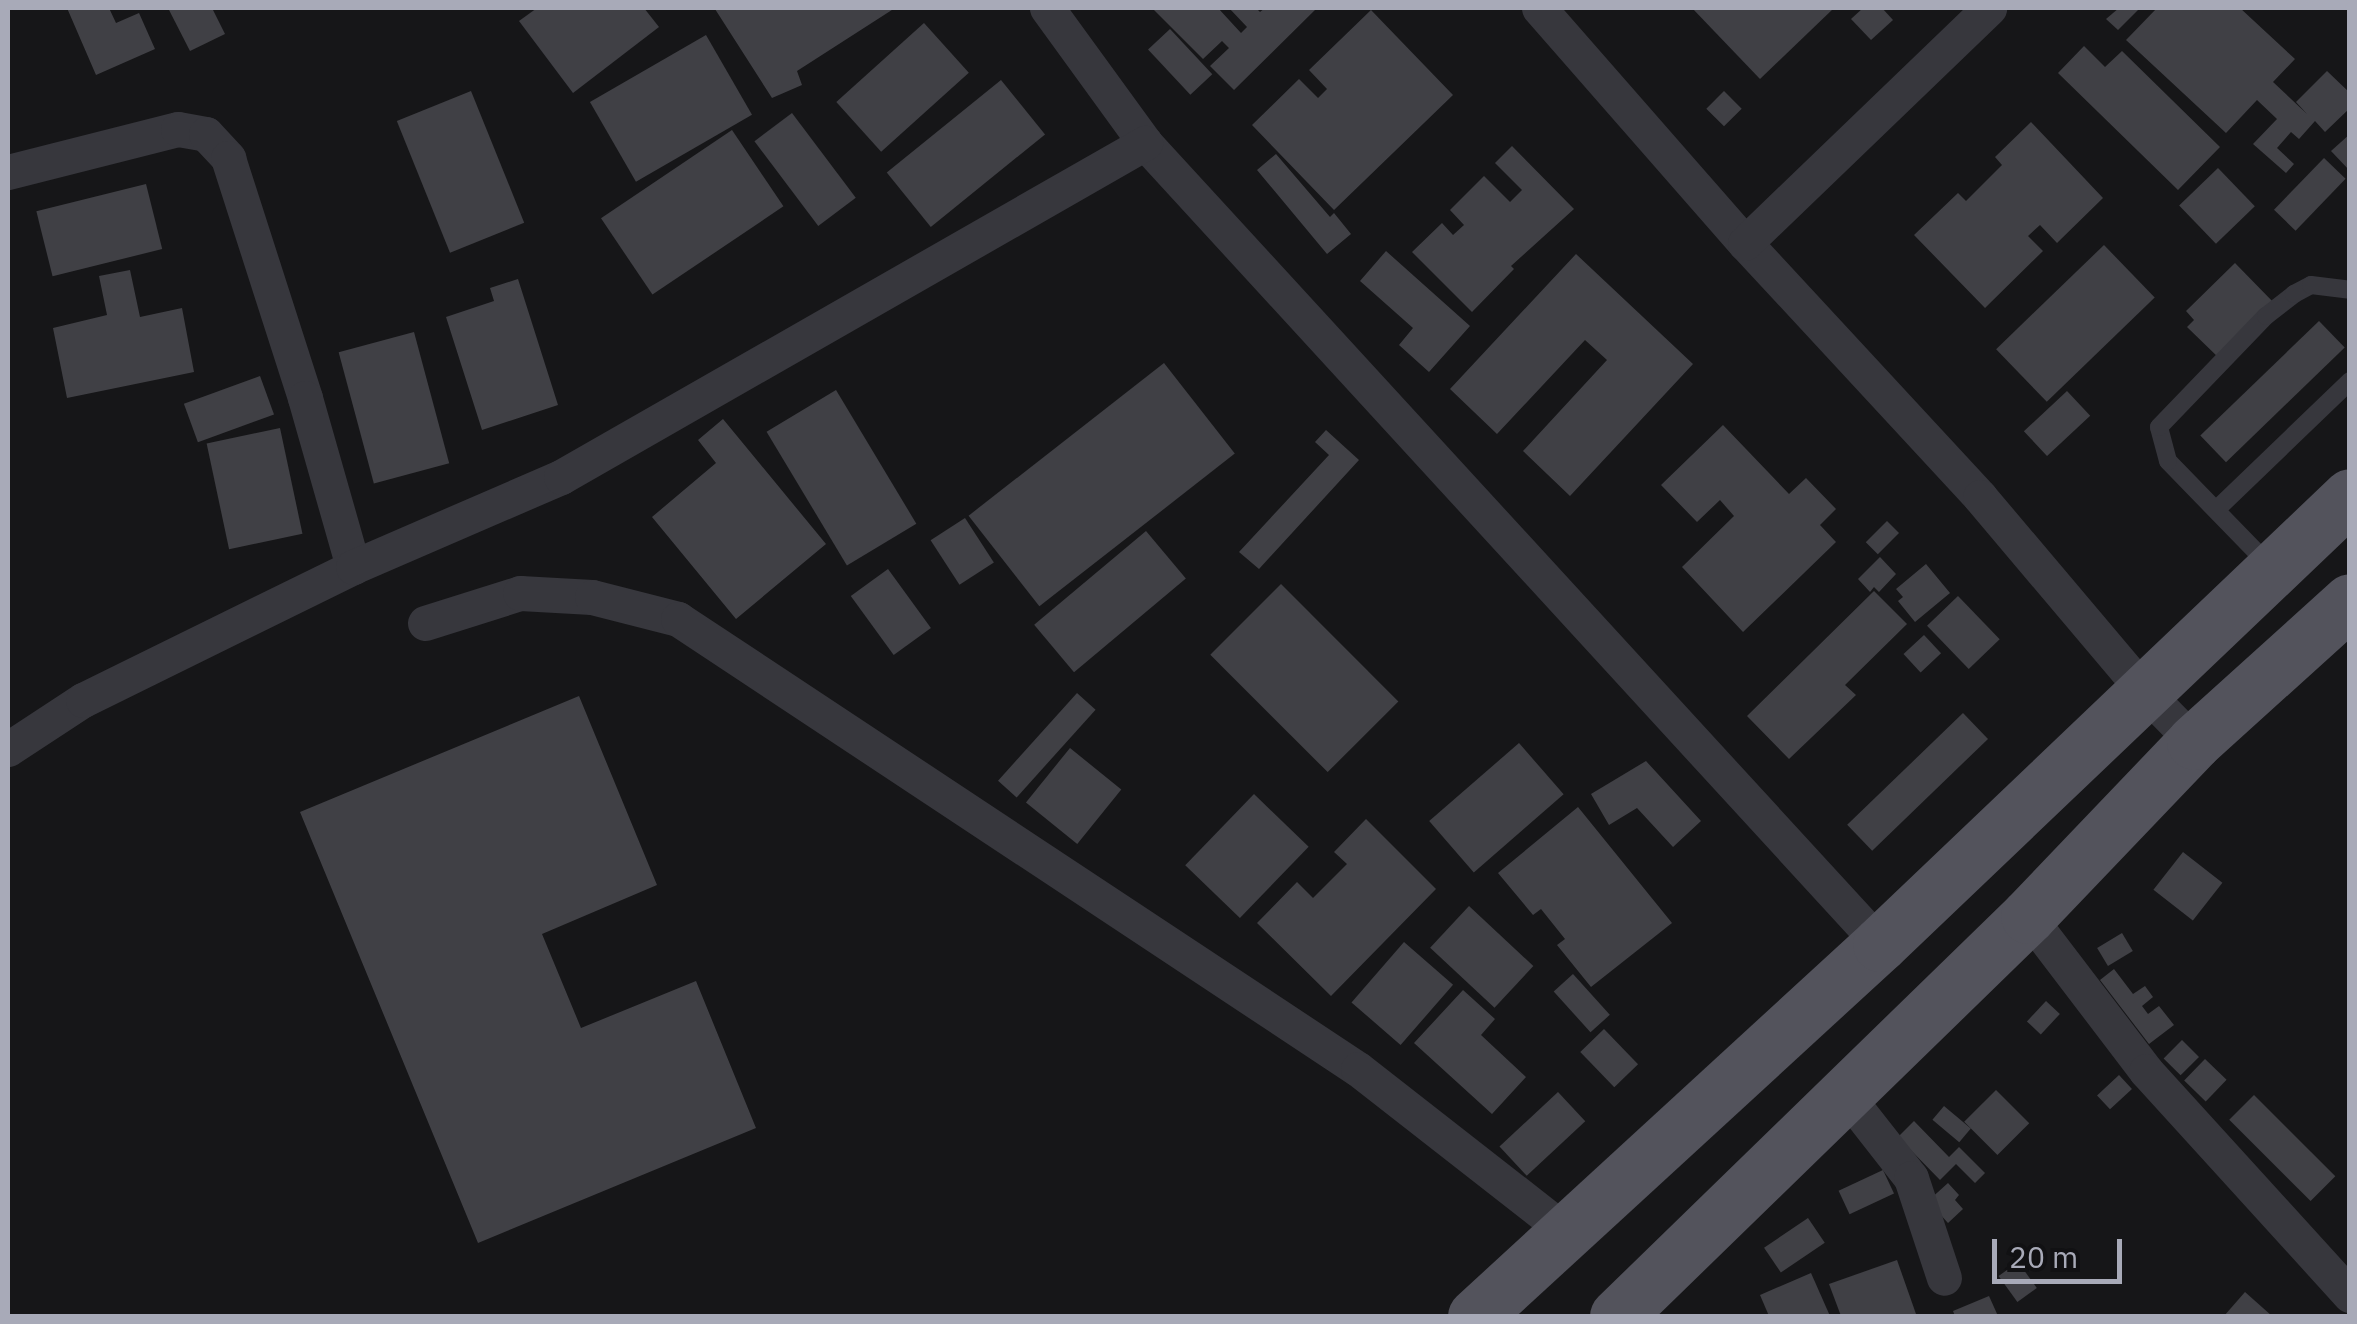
<!DOCTYPE html>
<style>
body{margin:0}
#map{position:relative;width:2357px;height:1324px;overflow:hidden;background:#161618;font-family:"IBM Plex Sans",sans-serif}
div>[style]{position:absolute}
.building>*{inset:0;background:#404045;transform-origin:0 0}
.lane>*{height:18px;margin:-9px;padding:0 9px;transform-origin:9px;border-radius:9px;background:#37373d}
.street>*{height:35px;margin:-17.5px;padding:0 17.5px;transform-origin:17.5px;border-radius:17.5px;background:#37373d}
.primary>*{height:55px;margin:-27.5px;padding:0 27.5px;transform-origin:27.5px;border-radius:27.5px;background:#53535c}
span{translate:-50% -50%;white-space:nowrap;text-align:center;line-height:1.15;-webkit-text-stroke:9px #111113;paint-order:stroke}
.frame{position:absolute;inset:0;border:10px solid #a8aab8;pointer-events:none}
.scale{position:absolute;left:1992px;top:1239px;width:130px;height:45px;box-sizing:border-box;border:5px solid #a8aab8;border-top:0;padding-left:12px;font-size:30px;line-height:35px;white-space:nowrap;color:#a8aab8;-webkit-text-stroke:8px #111113;paint-order:stroke}
</style>
<div id="map">
<div class="building">
<i style="clip-path:polygon(67px 8px,109px 8px,116px 23px,139px 13px,155px 49px,96px 75px)"></i>
<i style="clip-path:polygon(168px 8px,212px 8px,225px 34px,190px 51px)"></i>
<i style="clip-path:polygon(537px 8px,644px 8px,659px 27px,573px 93px,519px 21px)"></i>
<i style="clip-path:polygon(895px 8px,797px 71px,802px 85px,772px 98px,715px 9px)"></i>
<i style="clip-path:polygon(1152px 8px,1218px 8px,1241px 33px,1247px 27px,1229px 8px,1256px 8px,1260px 12px,1265px 8px,1317px 8px,1234px 90px,1210px 66px,1229px 48px,1222px 41px,1203px 59px)"></i>
<i style="clip-path:polygon(1692px 8px,1834px 8px,1760px 79px)"></i>
<i style="clip-path:polygon(1863px 8px,1882px 8px,1893px 20px,1871px 40px,1851px 19px)"></i>
<i style="clip-path:polygon(2119px 8px,2140px 8px,2118px 30px,2106px 19px)"></i>
<i style="clip-path:polygon(2157px 8px,2240px 8px,2295px 59px,2273px 82px,2307px 114px,2296px 102px,2327px 71px,2350px 93px,2350px 108px,2325px 132px,2315px 121px,2299px 139px,2291px 132px,2277px 148px,2294px 164px,2286px 173px,2253px 144px,2277px 119px,2257px 100px,2226px 133px,2126px 40px)"></i>
<i style="clip-path:polygon(1371px 10px,1453px 95px,1334px 210px,1252px 125px,1299px 79px,1318px 98px,1327px 89px,1309px 70px)"></i>
<i style="left:924px;top:23px;width:67px;height:118px;rotate:48deg"></i>
<i style="left:1170px;top:29px;width:62px;height:30px;rotate:47deg"></i>
<i style="left:706px;top:35px;width:92px;height:134px;rotate:60deg"></i>
<i style="clip-path:polygon(2084px 46px,2105px 67px,2122px 51px,2220px 147px,2178px 190px,2058px 73px)"></i>
<i style="left:1001px;top:80px;width:70px;height:147px;rotate:51deg"></i>
<i style="left:471px;top:91px;width:142px;height:80px;rotate:68deg"></i>
<i style="left:1724px;top:91px;width:25px;height:25px;rotate:45deg"></i>
<i style="left:792px;top:113px;width:106px;height:47px;rotate:53deg"></i>
<i style="clip-path:polygon(2031px 122px,2103px 198px,2057px 243px,2040px 225px,2028px 236px,2043px 251px,1985px 308px,1914px 235px,1958px 193px,1966px 201px,2002px 165px,1995px 157px)"></i>
<i style="left:732px;top:130px;width:92px;height:158px;rotate:56deg"></i>
<i style="clip-path:polygon(2350px 134px,2350px 171px,2331px 151px)"></i>
<i style="clip-path:polygon(1512px 146px,1574px 209px,1511px 266px,1514px 269px,1472px 312px,1412px 252px,1442px 223px,1453px 235px,1464px 225px,1450px 210px,1484px 176px,1510px 202px,1522px 190px,1495px 163px)"></i>
<i style="clip-path:polygon(1276px 154px,1330px 217px,1334px 213px,1351px 234px,1327px 254px,1257px 170px)"></i>
<i style="left:2324px;top:158px;width:30px;height:72px;rotate:44deg"></i>
<i style="left:2218px;top:168px;width:53px;height:54px;rotate:46deg"></i>
<i style="left:146px;top:184px;width:67px;height:113px;rotate:76deg"></i>
<i style="left:2104px;top:245px;width:73px;height:150px;rotate:46deg"></i>
<i style="clip-path:polygon(1386px 251px,1470px 326px,1429px 372px,1399px 345px,1413px 328px,1360px 281px)"></i>
<i style="clip-path:polygon(1576px 254px,1693px 364px,1570px 496px,1523px 451px,1607px 360px,1585px 340px,1497px 434px,1450px 389px)"></i>
<i style="clip-path:polygon(2235px 263px,2276px 305px,2221px 360px,2187px 327px,2194px 320px,2186px 311px)"></i>
<i style="clip-path:polygon(130px 270px,140px 317px,182px 308px,194px 372px,67px 398px,53px 328px,107px 315px,99px 276px)"></i>
<i style="clip-path:polygon(518px 279px,558px 405px,482px 430px,446px 317px,494px 301px,490px 288px)"></i>
<i style="left:2319px;top:321px;width:37px;height:165px;rotate:46deg"></i>
<i style="left:414px;top:332px;width:136px;height:78px;rotate:75deg"></i>
<i style="left:1164px;top:363px;width:115px;height:248px;rotate:52deg"></i>
<i style="left:260px;top:376px;width:41px;height:81px;rotate:70deg"></i>
<i style="left:836px;top:390px;width:156px;height:81px;rotate:59deg"></i>
<i style="left:2067px;top:391px;width:34px;height:59px;rotate:47deg"></i>
<i style="clip-path:polygon(723px 419px,826px 544px,736px 619px,652px 517px,716px 463px,698px 440px)"></i>
<i style="clip-path:polygon(1723px 425px,1789px 494px,1806px 478px,1836px 509px,1820px 525px,1836px 542px,1743px 632px,1682px 567px,1734px 516px,1720px 500px,1697px 522px,1661px 485px)"></i>
<i style="left:280px;top:428px;width:108px;height:75px;rotate:78deg"></i>
<i style="clip-path:polygon(1326px 430px,1359px 460px,1259px 569px,1239px 552px,1329px 455px,1315px 442px)"></i>
<i style="left:965px;top:518px;width:53px;height:41px;rotate:57deg"></i>
<i style="left:1887px;top:521px;width:17px;height:30px;rotate:45deg"></i>
<i style="left:1146px;top:531px;width:62px;height:146px;rotate:50deg"></i>
<i style="clip-path:polygon(1880px 557px,1896px 574px,1879px 592px,1874px 587px,1870px 592px,1858px 579px)"></i>
<i style="clip-path:polygon(1926px 564px,1950px 593px,1915px 622px,1898px 601px,1903px 597px,1896px 589px)"></i>
<i style="left:888px;top:569px;width:73px;height:46px;rotate:54deg"></i>
<i style="left:1281px;top:584px;width:166px;height:100px;rotate:45deg"></i>
<i style="clip-path:polygon(1874px 591px,1907px 624px,1845px 685px,1856px 695px,1789px 759px,1747px 716px)"></i>
<i style="left:1958px;top:596px;width:60px;height:43px;rotate:46deg"></i>
<i style="left:1924px;top:635px;width:25px;height:28px;rotate:47deg"></i>
<i style="left:1077px;top:693px;width:25px;height:118px;rotate:42deg"></i>
<i style="clip-path:polygon(579px 696px,657px 885px,542px 934px,581px 1028px,696px 981px,756px 1128px,478px 1243px,300px 812px)"></i>
<i style="left:1963px;top:713px;width:36px;height:161px;rotate:46deg"></i>
<i style="left:1519px;top:743px;width:68px;height:119px;rotate:49deg"></i>
<i style="left:1070px;top:748px;width:66px;height:70px;rotate:39deg"></i>
<i style="clip-path:polygon(1646px 761px,1701px 821px,1673px 847px,1637px 808px,1609px 825px,1591px 794px)"></i>
<i style="left:1254px;top:794px;width:76px;height:99px;rotate:44deg"></i>
<i style="clip-path:polygon(1578px 807px,1672px 923px,1591px 987px,1557px 945px,1565px 939px,1541px 909px,1533px 915px,1498px 873px)"></i>
<i style="clip-path:polygon(1366px 819px,1436px 889px,1331px 996px,1257px 923px,1297px 882px,1313px 898px,1347px 864px,1334px 852px)"></i>
<i style="left:2183px;top:852px;width:50px;height:48px;rotate:38deg"></i>
<i style="left:1469px;top:906px;width:88px;height:57px;rotate:43deg"></i>
<i style="left:2122px;top:933px;width:21px;height:29px;rotate:59deg"></i>
<i style="left:1404px;top:942px;width:65px;height:80px;rotate:41deg"></i>
<i style="clip-path:polygon(2114px 969px,2133px 994px,2145px 986px,2153px 997px,2142px 1006px,2148px 1014px,2159px 1006px,2174px 1025px,2149px 1044px,2100px 980px)"></i>
<i style="left:1573px;top:974px;width:55px;height:26px;rotate:48deg"></i>
<i style="clip-path:polygon(1463px 990px,1495px 1019px,1481px 1035px,1526px 1077px,1492px 1114px,1414px 1043px)"></i>
<i style="left:2046px;top:1001px;width:19px;height:28px;rotate:43deg"></i>
<i style="left:1604px;top:1029px;width:49px;height:33px;rotate:46deg"></i>
<i style="left:2182px;top:1040px;width:24px;height:26px;rotate:45deg"></i>
<i style="left:2205px;top:1059px;width:30px;height:30px;rotate:44deg"></i>
<i style="left:2119px;top:1075px;width:19px;height:30px;rotate:47deg"></i>
<i style="left:1996px;top:1090px;width:47px;height:45px;rotate:45deg"></i>
<i style="left:1558px;top:1092px;width:40px;height:80px;rotate:47deg"></i>
<i style="left:2254px;top:1095px;width:115px;height:35px;rotate:45deg"></i>
<i style="left:1944px;top:1106px;width:35px;height:18px;rotate:40deg"></i>
<i style="clip-path:polygon(1914px 1121px,1949px 1157px,1959px 1147px,1985px 1173px,1975px 1183px,1956px 1164px,1940px 1180px,1898px 1137px)"></i>
<i style="left:1883px;top:1170px;width:26px;height:49px;rotate:65deg"></i>
<i style="clip-path:polygon(1948px 1183px,1959px 1195px,1955px 1200px,1963px 1209px,1948px 1223px,1928px 1201px)"></i>
<i style="left:1808px;top:1218px;width:30px;height:53px;rotate:56deg"></i>
<i style="clip-path:polygon(1897px 1260px,1916px 1314px,1841px 1316px,1829px 1284px)"></i>
<i style="left:2018px;top:1262px;width:32px;height:24px;rotate:54deg"></i>
<i style="clip-path:polygon(1811px 1273px,1830px 1316px,1769px 1316px,1760px 1295px)"></i>
<i style="clip-path:polygon(2245px 1292px,2272px 1316px,2224px 1316px)"></i>
<i style="clip-path:polygon(1989px 1296px,1998px 1316px,1955px 1316px,1953px 1311px)"></i>
</div>
<div class="lane">
<i style="left:2217px;top:509px;width:185px;rotate:-43.9deg"></i>
<i style="left:2270px;top:566px;width:146px;rotate:-134.2deg"></i>
<i style="left:2168px;top:461px;width:35px;rotate:-105deg"></i>
<i style="left:2159px;top:427px;width:154px;rotate:-46.1deg"></i>
<i style="left:2266px;top:316px;width:36px;rotate:-38deg"></i>
<i style="left:2294px;top:294px;width:19px;rotate:-28deg"></i>
<i style="left:2311px;top:285px;width:39px;rotate:7deg"></i>
</div>
<div class="street">
<i style="left:1047px;top:8px;width:167px;rotate:54deg"></i>
<i style="left:1145px;top:143px;width:1087px;rotate:47.46deg"></i>
<i style="left:1539px;top:8px;width:313px;rotate:48.8deg"></i>
<i style="left:1745px;top:243px;width:346px;rotate:47.2deg"></i>
<i style="left:1980px;top:497px;width:255px;rotate:49.8deg"></i>
<i style="left:2145px;top:692px;width:70px;rotate:45.6deg"></i>
<i style="left:8px;top:172px;width:175px;rotate:-14.2deg"></i>
<i style="left:178px;top:129px;width:28px;rotate:10deg"></i>
<i style="left:206px;top:134px;width:33px;rotate:47deg"></i>
<i style="left:228px;top:158px;width:252px;rotate:72.2deg"></i>
<i style="left:305px;top:398px;width:176px;rotate:74.1deg"></i>
<i style="left:1745px;top:243px;width:339px;rotate:-43.9deg"></i>
<i style="left:425px;top:623px;width:100px;rotate:-17.5deg"></i>
<i style="left:520px;top:593px;width:72px;rotate:3.2deg"></i>
<i style="left:592px;top:597px;width:89px;rotate:14.3deg"></i>
<i style="left:678px;top:619px;width:815px;rotate:33.5deg"></i>
<i style="left:1358px;top:1069px;width:263px;rotate:38deg"></i>
<i style="left:8px;top:749px;width:90px;rotate:-33.2deg"></i>
<i style="left:83px;top:700px;width:301px;rotate:-26.2deg"></i>
<i style="left:353px;top:567px;width:227px;rotate:-23.4deg"></i>
<i style="left:561px;top:477px;width:673px;rotate:-29.77deg"></i>
<i style="left:2028px;top:916px;width:195px;rotate:52.7deg"></i>
<i style="left:2146px;top:1071px;width:303px;rotate:47.7deg"></i>
<i style="left:1846px;top:1095px;width:105px;rotate:51.9deg"></i>
<i style="left:1911px;top:1178px;width:105px;rotate:71.7deg"></i>
</div>
<div class="primary">
<i style="left:1475px;top:1316px;width:550px;rotate:-42.57deg"></i>
<i style="left:1880px;top:944px;width:649px;rotate:-43.63deg"></i>
<i style="left:1617px;top:1316px;width:574px;rotate:-44.22deg"></i>
<i style="left:2028px;top:916px;width:240px;rotate:-46.3deg"></i>
<i style="left:2194px;top:742px;width:210px;rotate:-42.1deg"></i>
</div>
<div class="frame"></div>
<div class="scale">20 m</div>
</div>
